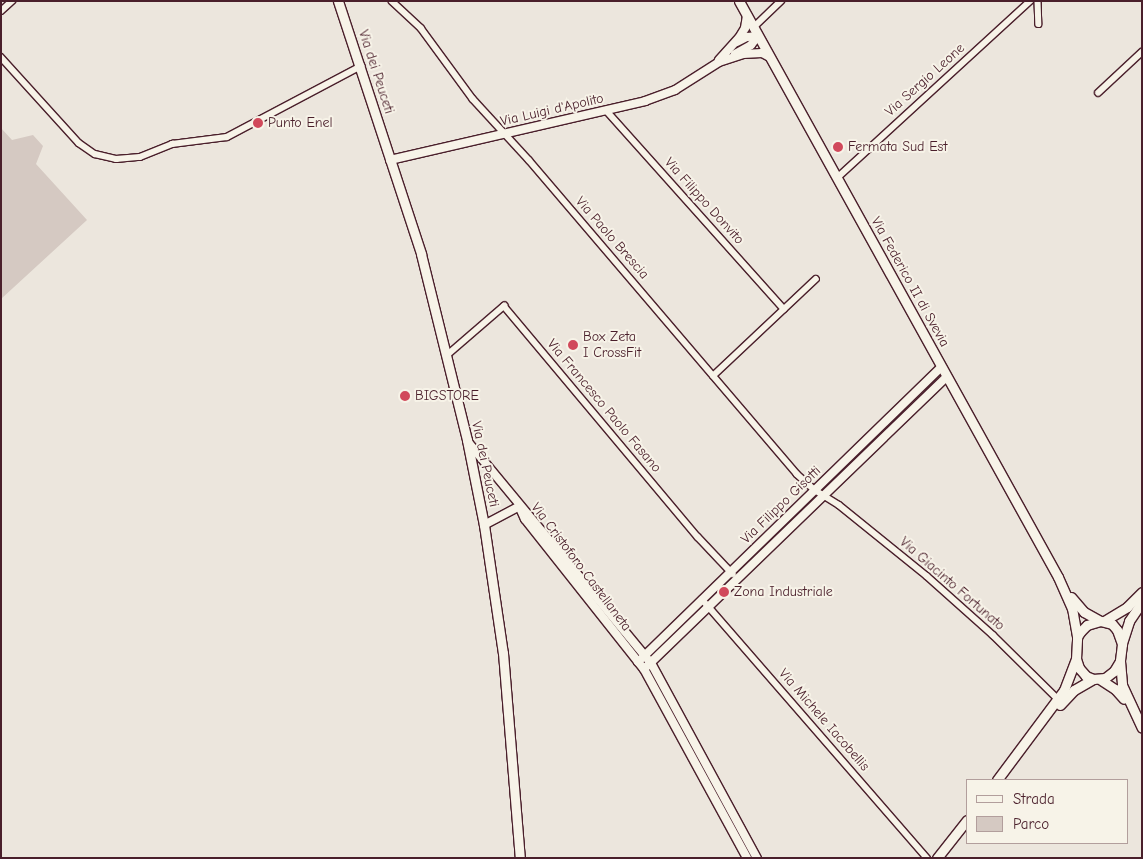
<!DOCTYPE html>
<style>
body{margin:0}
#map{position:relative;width:1143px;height:859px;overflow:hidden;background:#ece6dd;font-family:"Comic Neue",sans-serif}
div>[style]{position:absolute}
.green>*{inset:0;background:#d5c9c2}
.roads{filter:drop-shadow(1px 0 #4a1f2b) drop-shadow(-1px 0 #4a1f2b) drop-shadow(0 1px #4a1f2b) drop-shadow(0 -1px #4a1f2b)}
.minor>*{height:5.5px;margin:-2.75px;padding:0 2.75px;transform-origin:2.75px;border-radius:2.75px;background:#f7f3e8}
.tertiary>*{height:8px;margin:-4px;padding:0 4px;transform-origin:4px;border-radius:4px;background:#f7f3e8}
.secondary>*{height:9px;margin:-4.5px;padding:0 4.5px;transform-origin:4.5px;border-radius:4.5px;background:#f7f3e8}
.dots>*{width:14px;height:14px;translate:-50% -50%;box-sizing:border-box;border:2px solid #f7f3e8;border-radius:50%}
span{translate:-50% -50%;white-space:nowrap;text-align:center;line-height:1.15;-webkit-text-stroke:4px #f7f3e8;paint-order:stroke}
.street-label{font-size:14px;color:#4a1f2b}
.poi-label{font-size:14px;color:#4a1f2b}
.left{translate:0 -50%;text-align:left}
.frame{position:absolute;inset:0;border:2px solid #4a1f2b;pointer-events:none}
.legend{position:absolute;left:966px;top:779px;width:162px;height:65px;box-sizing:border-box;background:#f7f3e8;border:1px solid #b29e9c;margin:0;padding:6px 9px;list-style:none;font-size:15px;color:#4a1f2b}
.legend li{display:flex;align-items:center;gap:10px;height:25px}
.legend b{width:25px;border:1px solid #b29e9c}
</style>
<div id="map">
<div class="green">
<i style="clip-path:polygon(1px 128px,12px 140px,33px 135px,43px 146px,36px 164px,87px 220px,1px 299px)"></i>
</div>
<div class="roads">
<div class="minor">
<i style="left:392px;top:1px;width:40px;rotate:43deg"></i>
<i style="left:421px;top:28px;width:88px;rotate:53.8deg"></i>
<i style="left:473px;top:99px;width:83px;rotate:47.4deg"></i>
<i style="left:529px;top:160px;width:413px;rotate:49.5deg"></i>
<i style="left:797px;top:474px;width:24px;rotate:42deg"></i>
<i style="left:815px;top:490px;width:28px;rotate:32deg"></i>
<i style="left:839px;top:505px;width:113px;rotate:38.9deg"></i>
<i style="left:927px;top:576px;width:89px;rotate:41.8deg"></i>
<i style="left:993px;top:635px;width:91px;rotate:44.6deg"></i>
<i style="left:1038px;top:1px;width:23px;rotate:88deg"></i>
<i style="left:1px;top:11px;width:15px;rotate:-42deg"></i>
<i style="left:753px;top:28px;width:39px;rotate:-44deg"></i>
<i style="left:1px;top:57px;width:116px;rotate:47.8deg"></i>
<i style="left:79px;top:143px;width:19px;rotate:35deg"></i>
<i style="left:95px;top:154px;width:22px;rotate:13deg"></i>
<i style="left:116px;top:159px;width:24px;rotate:-5deg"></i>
<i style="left:140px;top:157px;width:35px;rotate:-22deg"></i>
<i style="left:172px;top:144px;width:55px;rotate:-7.3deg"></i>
<i style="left:227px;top:137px;width:152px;rotate:-27.9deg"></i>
<i style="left:1098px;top:93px;width:60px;rotate:-43deg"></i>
<i style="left:606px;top:110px;width:267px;rotate:48.2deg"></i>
<i style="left:837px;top:178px;width:262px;rotate:-42.5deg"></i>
<i style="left:446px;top:356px;width:77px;rotate:-40.8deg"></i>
<i style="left:504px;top:306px;width:302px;rotate:50deg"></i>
<i style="left:698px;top:537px;width:51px;rotate:46.6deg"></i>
<i style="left:713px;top:376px;width:141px;rotate:-43.3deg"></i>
<i style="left:702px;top:599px;width:343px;rotate:49deg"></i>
</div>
<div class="tertiary">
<i style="left:737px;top:42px;width:11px;rotate:-27deg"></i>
<i style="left:747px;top:37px;width:11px;rotate:-5deg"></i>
<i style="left:735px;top:54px;width:18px;rotate:-29deg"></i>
<i style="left:751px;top:45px;width:11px;rotate:-52deg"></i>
<i style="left:719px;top:60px;width:30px;rotate:-48deg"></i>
<i style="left:739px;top:38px;width:12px;rotate:-59deg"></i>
<i style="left:745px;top:28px;width:12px;rotate:-81deg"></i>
<i style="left:390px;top:160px;width:262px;rotate:-13deg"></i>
<i style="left:645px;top:101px;width:32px;rotate:-20deg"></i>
<i style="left:675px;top:90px;width:52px;rotate:-32.5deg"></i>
<i style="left:719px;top:62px;width:25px;rotate:-18deg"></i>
<i style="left:743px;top:54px;width:19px;rotate:-3deg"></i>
<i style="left:762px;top:53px;width:9px;rotate:27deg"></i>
<i style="left:468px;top:442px;width:287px;rotate:50.4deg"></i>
<i style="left:651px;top:663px;width:222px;rotate:61.5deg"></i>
<i style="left:520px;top:508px;width:12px;rotate:66deg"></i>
<i style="left:525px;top:519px;width:191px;rotate:51.6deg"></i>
<i style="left:644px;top:669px;width:215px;rotate:61.4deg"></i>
<i style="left:484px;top:525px;width:40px;rotate:-28deg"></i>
<i style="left:638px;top:662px;width:423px;rotate:-44.2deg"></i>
<i style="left:644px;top:669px;width:421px;rotate:-44deg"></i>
</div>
<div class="secondary">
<i style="left:338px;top:1px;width:266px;rotate:71.8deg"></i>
<i style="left:421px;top:254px;width:192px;rotate:76.1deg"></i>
<i style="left:467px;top:440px;width:87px;rotate:78.7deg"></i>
<i style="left:484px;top:525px;width:129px;rotate:81.6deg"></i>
<i style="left:503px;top:653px;width:206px;rotate:85.3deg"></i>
<i style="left:739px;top:1px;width:658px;rotate:61.02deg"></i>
<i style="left:1058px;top:577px;width:34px;rotate:66deg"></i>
<i style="left:1072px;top:608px;width:29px;rotate:80deg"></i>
<i style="left:1071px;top:597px;width:20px;rotate:49deg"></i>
<i style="left:1084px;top:612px;width:18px;rotate:29deg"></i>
<i style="left:1104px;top:621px;width:27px;rotate:-31deg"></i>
<i style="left:1127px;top:607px;width:21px;rotate:-45deg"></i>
<i style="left:1122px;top:643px;width:23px;rotate:-72deg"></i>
<i style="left:1129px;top:621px;width:23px;rotate:-56deg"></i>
<i style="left:1120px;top:661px;width:12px;rotate:121deg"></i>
<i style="left:1114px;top:671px;width:11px;rotate:142deg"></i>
<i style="left:1105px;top:678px;width:12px;rotate:175deg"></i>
<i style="left:1093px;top:679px;width:8px;rotate:-157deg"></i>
<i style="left:1086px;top:676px;width:11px;rotate:-131deg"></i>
<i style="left:1079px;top:668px;width:9px;rotate:-108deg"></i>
<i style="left:1076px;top:659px;width:22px;rotate:-87deg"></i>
<i style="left:1077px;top:637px;width:6px;rotate:-59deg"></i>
<i style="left:1080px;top:632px;width:10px;rotate:-45deg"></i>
<i style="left:1087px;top:625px;width:14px;rotate:-17deg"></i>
<i style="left:1100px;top:621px;width:12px;rotate:14deg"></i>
<i style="left:1112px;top:624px;width:8px;rotate:50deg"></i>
<i style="left:1117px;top:630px;width:15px;rotate:70deg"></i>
<i style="left:1122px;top:644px;width:17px;rotate:97deg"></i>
<i style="left:1120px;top:661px;width:24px;rotate:85deg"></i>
<i style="left:1122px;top:685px;width:47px;rotate:65.1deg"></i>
<i style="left:1101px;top:680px;width:17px;rotate:33deg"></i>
<i style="left:1115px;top:689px;width:13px;rotate:48deg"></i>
<i style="left:1060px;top:705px;width:21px;rotate:-47deg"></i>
<i style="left:1074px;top:690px;width:22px;rotate:-30deg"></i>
<i style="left:997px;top:780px;width:112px;rotate:-53.3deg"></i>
<i style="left:1064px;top:690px;width:33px;rotate:-69deg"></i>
<i style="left:937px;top:858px;width:48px;rotate:-51.7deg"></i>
</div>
</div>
<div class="dots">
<i style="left:258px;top:123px;background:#d1495b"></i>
<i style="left:838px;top:147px;background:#d1495b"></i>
<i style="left:573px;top:345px;background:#d1495b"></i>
<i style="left:405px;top:396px;background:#d1495b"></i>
<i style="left:724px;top:592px;background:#d1495b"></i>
</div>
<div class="street-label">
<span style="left:376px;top:72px;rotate:72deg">Via dei Peuceti</span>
<span style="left:925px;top:80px;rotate:-42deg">Via Sergio Leone</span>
<span style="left:552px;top:110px;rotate:-13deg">Via Luigi d'Apolito</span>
<span style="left:704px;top:201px;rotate:48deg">Via Filippo Donvito</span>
<span style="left:612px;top:238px;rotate:49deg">Via Paolo Brescia</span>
<span style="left:910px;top:282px;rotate:61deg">Via Federico II di Svevia</span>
<span style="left:604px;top:406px;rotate:50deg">Via Francesco Paolo Fasano</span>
<span style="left:485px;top:464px;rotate:78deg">Via dei Peuceti</span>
<span style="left:781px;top:505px;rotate:-44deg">Via Filippo Gisotti</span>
<span style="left:581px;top:567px;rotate:53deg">Via Cristoforo Castellaneta</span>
<span style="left:952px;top:584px;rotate:41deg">Via Giacinto Fortunato</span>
<span style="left:824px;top:720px;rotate:49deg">Via Michele Iacobellis</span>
</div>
<div class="poi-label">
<span class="left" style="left:268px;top:123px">Punto Enel</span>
<span class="left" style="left:848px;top:147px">Fermata Sud Est</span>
<span class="left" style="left:583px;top:345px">Box Zeta<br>I CrossFit</span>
<span class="left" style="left:415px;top:396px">BIGSTORE</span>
<span class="left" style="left:734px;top:592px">Zona Industriale</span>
</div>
<div class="frame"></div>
<ul class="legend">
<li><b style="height:6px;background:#f7f3e8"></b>Strada</li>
<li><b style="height:14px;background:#d5c9c2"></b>Parco</li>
</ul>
</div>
